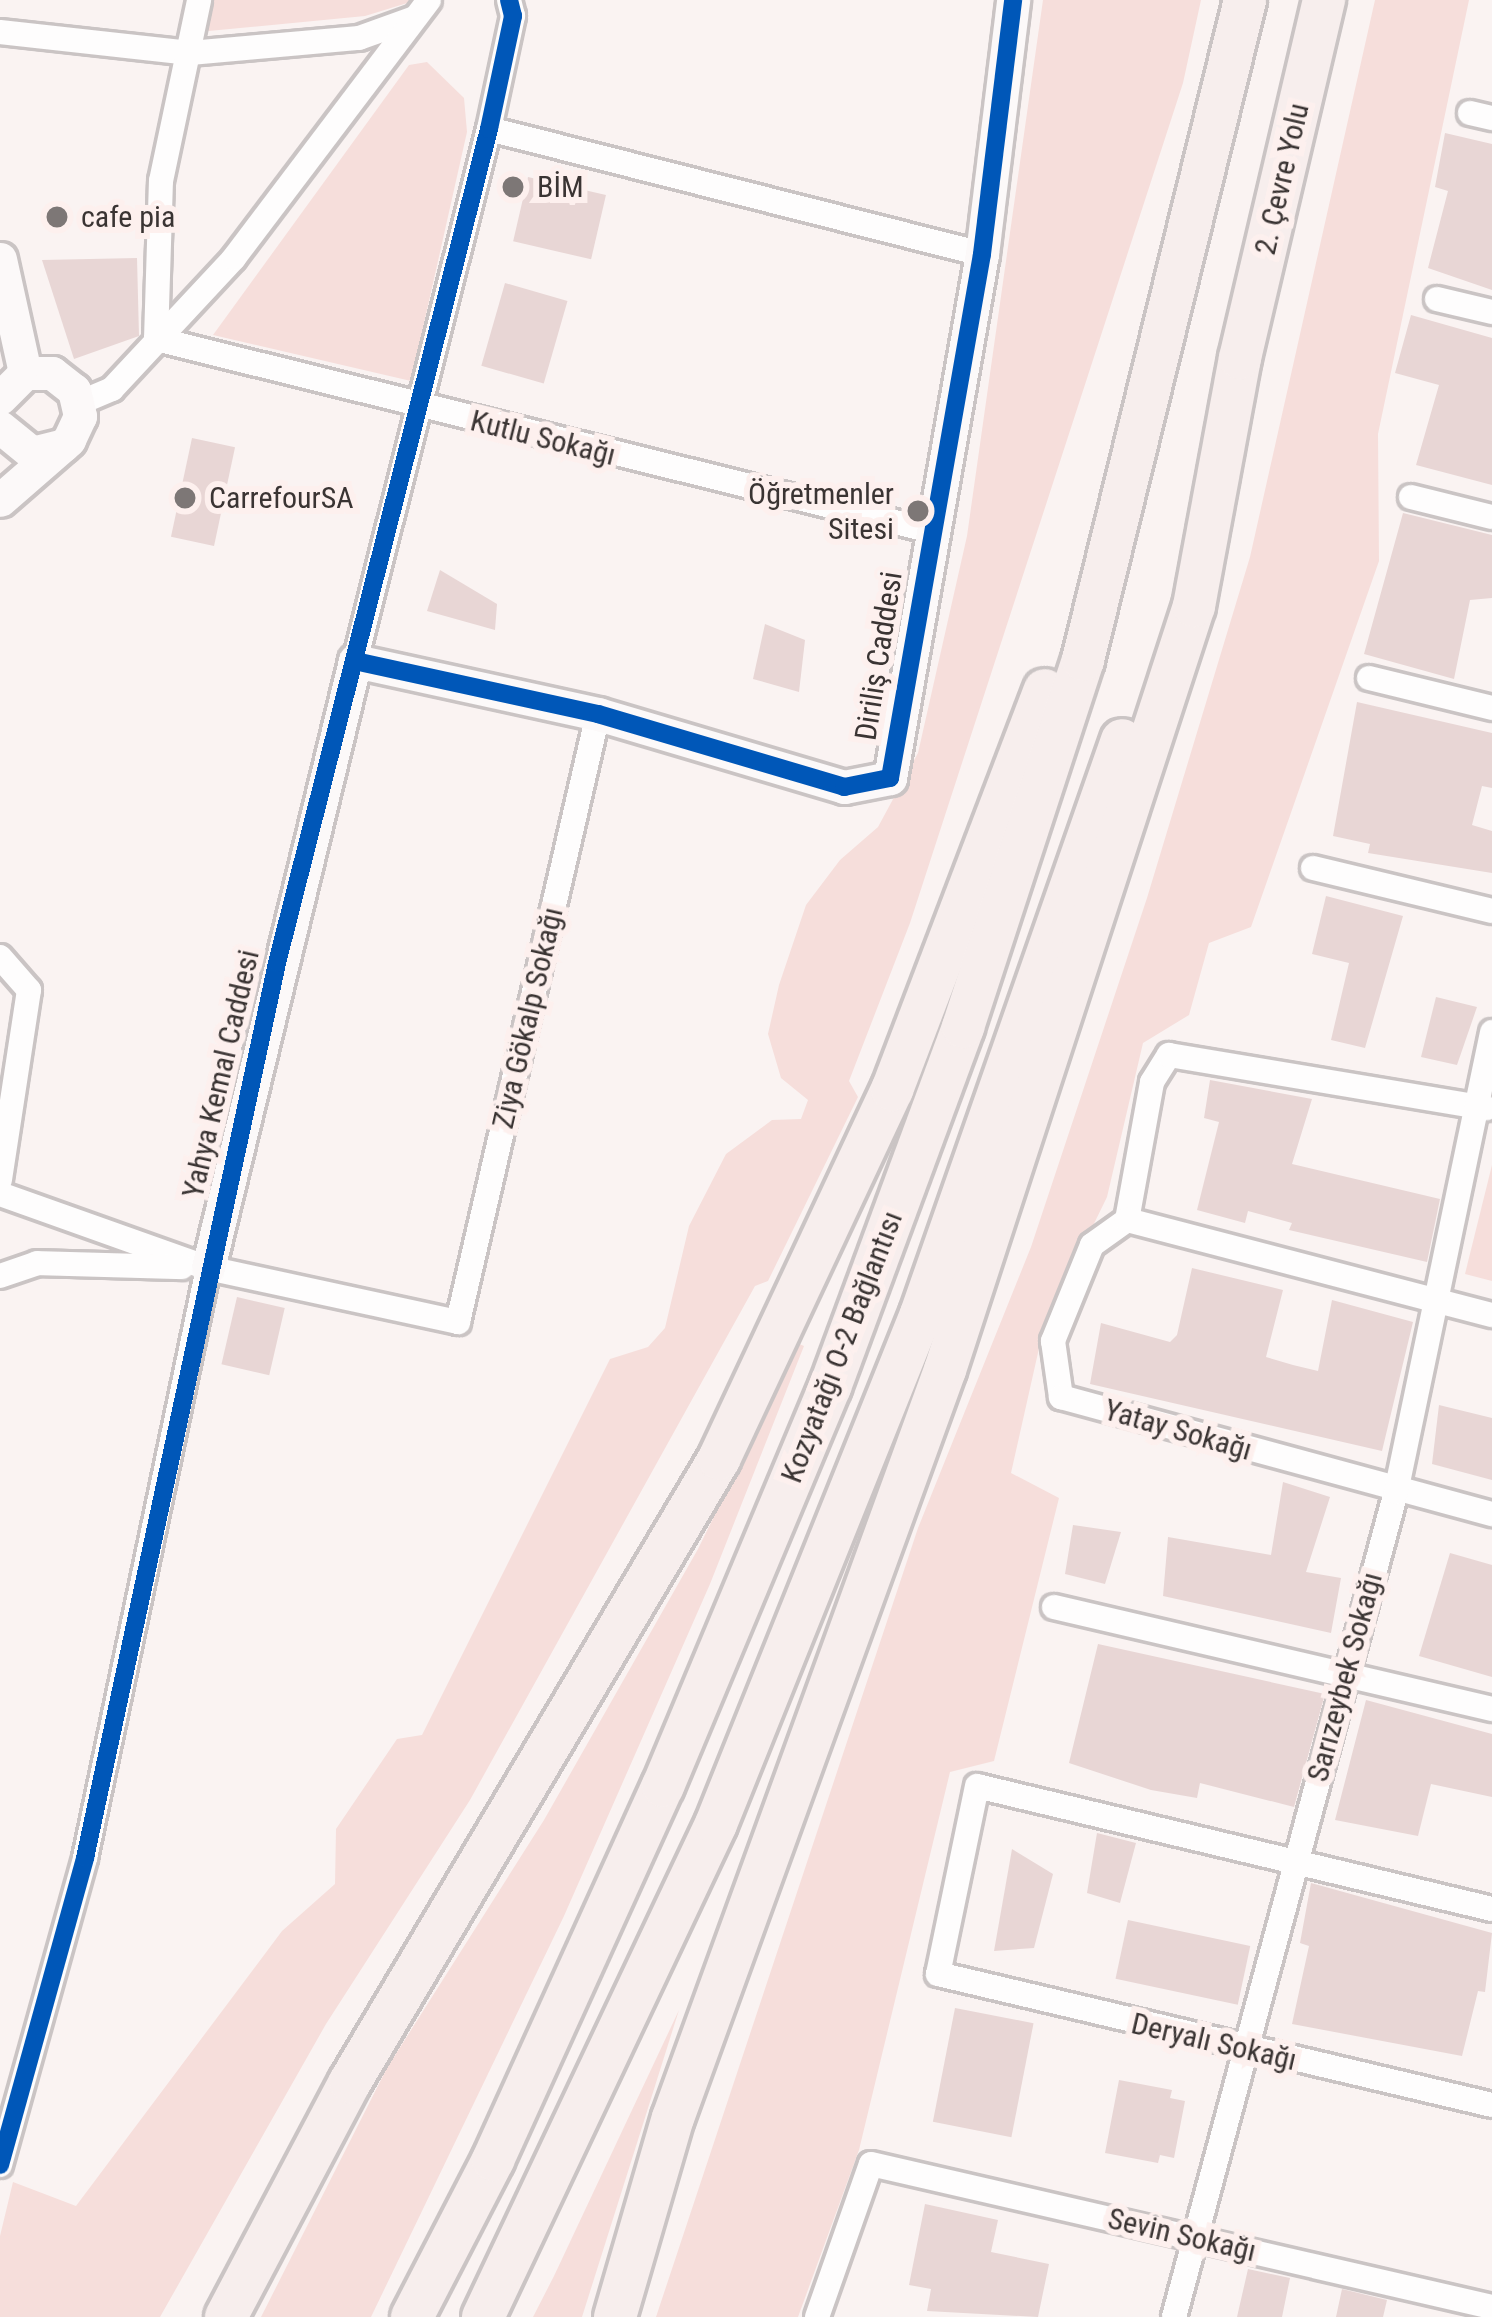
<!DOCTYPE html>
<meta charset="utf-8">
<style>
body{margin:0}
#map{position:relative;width:1492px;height:2317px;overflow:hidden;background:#faf3f2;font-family:"Roboto Condensed",sans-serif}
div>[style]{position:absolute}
.green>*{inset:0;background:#f6dedb}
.building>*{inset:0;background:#e8d6d5;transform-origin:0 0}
.roads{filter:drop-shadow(3px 0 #cac4c4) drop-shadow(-3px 0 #cac4c4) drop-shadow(0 3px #cac4c4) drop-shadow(0 -3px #cac4c4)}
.street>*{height:24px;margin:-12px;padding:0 12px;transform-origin:12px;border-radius:12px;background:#fefdfd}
.secondary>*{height:33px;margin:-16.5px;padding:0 16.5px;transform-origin:16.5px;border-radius:16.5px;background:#fcf9f9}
.highway>*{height:42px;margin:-21px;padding:0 21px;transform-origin:21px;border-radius:21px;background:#f7eeed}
.cycleway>*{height:18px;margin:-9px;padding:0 9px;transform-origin:9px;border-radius:9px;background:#0057b8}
.dots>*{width:33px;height:33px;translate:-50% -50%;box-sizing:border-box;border:6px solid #fdf0ee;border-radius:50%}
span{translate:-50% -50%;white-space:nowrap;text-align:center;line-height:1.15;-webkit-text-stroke:12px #fdf0ee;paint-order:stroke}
.street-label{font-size:30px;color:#3a3433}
.poi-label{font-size:30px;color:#3a3433}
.left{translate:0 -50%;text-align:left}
.right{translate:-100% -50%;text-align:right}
</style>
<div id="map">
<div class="green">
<i style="clip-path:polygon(207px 0,417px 0,365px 16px,198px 32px)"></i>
<i style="clip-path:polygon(1043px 0,1201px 0,1183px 83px,910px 923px,849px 1081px,858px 1097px,768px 1281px,755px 1286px,470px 1800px,326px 2024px,160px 2317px,0 2317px,0 2236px,13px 2182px,76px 2206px,282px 1931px,335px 1884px,336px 1829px,397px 1739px,422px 1735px,610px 1359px,648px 1347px,665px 1328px,689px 1226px,726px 1154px,772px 1120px,801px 1119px,808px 1100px,781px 1078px,768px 1034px,779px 985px,806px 905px,840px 860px,878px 827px,918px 753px,967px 536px)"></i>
<i style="clip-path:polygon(1375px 0,1469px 0,1378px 434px,1379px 561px,1251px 927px,1209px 943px,1189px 1015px,1143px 1043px,1107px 1197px,1044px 1326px,1011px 1473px,1059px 1498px,994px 1761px,950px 1772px,859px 2150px,798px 2317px,656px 2317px,918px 1528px,1031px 1247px,1147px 898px,1250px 557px)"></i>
<i style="clip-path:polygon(427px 62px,464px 98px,467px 132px,411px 381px,213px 335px,409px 65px)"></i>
<i style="clip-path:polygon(1492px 1165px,1492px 1281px,1465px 1274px)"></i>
<i style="clip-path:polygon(799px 1344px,804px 1346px,710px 1584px,564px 1916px,371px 2317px,261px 2317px,387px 2068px,544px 1820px,698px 1549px)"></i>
<i style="clip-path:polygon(679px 2010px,582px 2317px,533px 2317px,554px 2276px)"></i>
</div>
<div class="building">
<i style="clip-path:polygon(1445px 133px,1492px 144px,1492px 290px,1428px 268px,1448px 191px,1435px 187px)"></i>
<i style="left:528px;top:177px;width:80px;height:66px;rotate:13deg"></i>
<i style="clip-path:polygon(137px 258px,139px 336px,74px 359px,42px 260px)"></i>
<i style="left:505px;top:283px;width:65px;height:86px;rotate:16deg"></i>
<i style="clip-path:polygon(1411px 315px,1492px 338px,1492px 485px,1416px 465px,1439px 385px,1395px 373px)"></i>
<i style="left:192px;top:438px;width:44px;height:101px;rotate:12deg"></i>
<i style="clip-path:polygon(1403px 513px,1492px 535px,1492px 598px,1470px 600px,1454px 679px,1364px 654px)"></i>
<i style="clip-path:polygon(440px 570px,497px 604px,495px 630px,427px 611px)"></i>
<i style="clip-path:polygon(765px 624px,805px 640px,799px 692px,753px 679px)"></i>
<i style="clip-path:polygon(1357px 702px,1492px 733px,1492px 788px,1482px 786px,1472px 825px,1492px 831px,1492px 873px,1368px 853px,1370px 844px,1333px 836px)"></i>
<i style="clip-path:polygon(1326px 896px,1403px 916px,1365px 1048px,1331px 1040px,1349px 963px,1312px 954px)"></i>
<i style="clip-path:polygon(1436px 997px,1477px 1007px,1457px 1065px,1421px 1057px)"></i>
<i style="clip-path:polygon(1210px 1080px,1312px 1099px,1292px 1164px,1440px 1199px,1427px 1262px,1289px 1230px,1292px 1223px,1248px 1211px,1245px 1223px,1197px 1210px,1219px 1122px,1204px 1118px)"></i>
<i style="clip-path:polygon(1192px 1268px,1283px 1290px,1266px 1357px,1293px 1365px,1318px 1371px,1332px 1300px,1413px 1322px,1382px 1451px,1090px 1384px,1101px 1323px,1170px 1342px,1177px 1335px)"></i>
<i style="left:237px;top:1297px;width:49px;height:69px;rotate:13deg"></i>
<i style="clip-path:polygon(1439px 1405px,1492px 1418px,1492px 1480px,1432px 1464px)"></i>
<i style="clip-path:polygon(1283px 1482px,1330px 1497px,1306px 1572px,1341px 1578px,1331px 1633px,1163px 1596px,1168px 1537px,1271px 1555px)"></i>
<i style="clip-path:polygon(1073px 1525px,1121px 1532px,1105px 1584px,1065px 1574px)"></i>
<i style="clip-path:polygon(1450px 1553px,1492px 1565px,1492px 1677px,1419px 1656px)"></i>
<i style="clip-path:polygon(1098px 1644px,1325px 1694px,1294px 1807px,1200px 1783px,1197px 1798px,1151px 1790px,1069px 1763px)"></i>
<i style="clip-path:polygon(1366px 1700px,1492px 1734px,1492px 1797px,1431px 1784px,1418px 1836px,1335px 1820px)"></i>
<i style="clip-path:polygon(1097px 1833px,1136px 1843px,1120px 1903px,1087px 1893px)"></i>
<i style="clip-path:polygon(1012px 1849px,1053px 1874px,1034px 1948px,994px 1951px)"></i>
<i style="clip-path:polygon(1311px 1883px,1492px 1933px,1485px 1992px,1478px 1991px,1462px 2056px,1292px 2024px,1309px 1946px,1300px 1943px)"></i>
<i style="left:1128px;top:1920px;width:125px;height:60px;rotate:12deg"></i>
<i style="left:955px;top:2008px;width:80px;height:116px;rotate:11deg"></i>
<i style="clip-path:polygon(1119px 2080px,1172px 2090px,1170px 2098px,1185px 2101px,1174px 2158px,1160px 2155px,1158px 2163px,1105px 2153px)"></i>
<i style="clip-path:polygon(925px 2204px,998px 2220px,991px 2252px,1049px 2264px,1038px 2317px,927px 2311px,931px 2289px,909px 2285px)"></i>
<i style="clip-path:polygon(1248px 2269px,1290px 2278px,1282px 2317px,1237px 2317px)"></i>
<i style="clip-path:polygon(1342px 2289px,1387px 2300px,1383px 2317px,1336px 2317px)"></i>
</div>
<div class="roads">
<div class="street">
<i style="left:0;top:32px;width:191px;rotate:6.3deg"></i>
<i style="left:190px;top:53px;width:170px;rotate:-5.1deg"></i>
<i style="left:359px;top:38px;width:56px;rotate:-19.7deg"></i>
<i style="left:1470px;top:113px;width:23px;rotate:13deg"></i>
<i style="left:489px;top:129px;width:509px;rotate:14.23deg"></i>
<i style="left:1437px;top:299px;width:57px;rotate:13.3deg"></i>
<i style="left:156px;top:339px;width:798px;rotate:13.91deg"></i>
<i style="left:156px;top:339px;width:158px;rotate:-88.2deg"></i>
<i style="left:161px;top:181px;width:185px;rotate:-78.1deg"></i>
<i style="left:79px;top:403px;width:36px;rotate:-23deg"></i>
<i style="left:112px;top:389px;width:179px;rotate:-47deg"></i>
<i style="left:234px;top:258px;width:323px;rotate:-52.9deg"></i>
<i style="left:1411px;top:497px;width:83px;rotate:13.9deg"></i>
<i style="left:355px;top:661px;width:549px;rotate:-75.86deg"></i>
<i style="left:489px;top:129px;width:116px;rotate:-78deg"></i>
<i style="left:513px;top:16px;width:16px;rotate:-104deg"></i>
<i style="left:1369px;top:678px;width:127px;rotate:13.7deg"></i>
<i style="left:1313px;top:868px;width:184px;rotate:13.5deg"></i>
<i style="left:0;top:957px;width:44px;rotate:48.7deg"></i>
<i style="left:29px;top:990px;width:192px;rotate:98.7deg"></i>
<i style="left:0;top:1194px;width:221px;rotate:19.6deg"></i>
<i style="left:208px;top:1268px;width:256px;rotate:12.2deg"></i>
<i style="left:458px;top:1322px;width:624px;rotate:-77.03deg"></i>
<i style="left:1127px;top:1220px;width:43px;rotate:144.5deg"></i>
<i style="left:1092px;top:1245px;width:104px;rotate:112.1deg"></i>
<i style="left:1053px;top:1341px;width:57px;rotate:81.9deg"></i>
<i style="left:1061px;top:1397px;width:447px;rotate:15.2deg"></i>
<i style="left:1127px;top:1220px;width:140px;rotate:-79.7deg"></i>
<i style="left:1152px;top:1082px;width:32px;rotate:-58deg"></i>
<i style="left:1169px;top:1055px;width:322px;rotate:9.5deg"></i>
<i style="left:1127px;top:1220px;width:377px;rotate:14.6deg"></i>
<i style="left:0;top:1276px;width:39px;rotate:-19deg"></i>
<i style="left:37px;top:1263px;width:145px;rotate:1.6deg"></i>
<i style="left:1054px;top:1607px;width:450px;rotate:13.1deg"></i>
<i style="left:1492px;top:1909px;width:529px;rotate:-166.57deg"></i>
<i style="left:977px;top:1786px;width:192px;rotate:101.7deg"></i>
<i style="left:938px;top:1974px;width:569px;rotate:13.3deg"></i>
<i style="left:0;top:2165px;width:319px;rotate:-74.5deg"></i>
<i style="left:85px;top:1858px;width:603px;rotate:-78.22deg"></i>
<i style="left:817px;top:2317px;width:162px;rotate:-70.6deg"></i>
<i style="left:871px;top:2164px;width:637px;rotate:12.97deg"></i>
<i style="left:1174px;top:2317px;width:854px;rotate:-74.94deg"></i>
<i style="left:1396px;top:1492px;width:470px;rotate:-78.2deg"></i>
</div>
<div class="secondary">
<i style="left:0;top:259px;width:117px;rotate:77.6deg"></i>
<i style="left:0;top:398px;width:35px;rotate:-45deg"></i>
<i style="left:25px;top:373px;width:27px"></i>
<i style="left:52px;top:373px;width:28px;rotate:38deg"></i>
<i style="left:74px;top:390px;width:27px;rotate:77deg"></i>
<i style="left:80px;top:416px;width:26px;rotate:115deg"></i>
<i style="left:69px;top:440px;width:91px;rotate:139deg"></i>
<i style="left:0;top:427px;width:41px;rotate:39.1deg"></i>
<i style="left:32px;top:453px;width:32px;rotate:-14deg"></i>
<i style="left:208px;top:1268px;width:625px;rotate:-76.39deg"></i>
<i style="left:355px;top:661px;width:249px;rotate:12.3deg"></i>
<i style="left:598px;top:714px;width:257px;rotate:16.5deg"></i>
<i style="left:844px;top:787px;width:47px;rotate:-11.1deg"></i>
<i style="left:890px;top:778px;width:532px;rotate:-80.04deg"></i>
<i style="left:982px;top:254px;width:256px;rotate:-83deg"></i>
</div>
<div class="highway">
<i style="left:226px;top:2317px;width:266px;rotate:-62.2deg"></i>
<i style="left:350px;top:2082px;width:724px;rotate:-59.36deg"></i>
<i style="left:719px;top:1459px;width:408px;rotate:-64.9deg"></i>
<i style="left:892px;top:1090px;width:428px;rotate:-69.1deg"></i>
<i style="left:412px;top:2317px;width:177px;rotate:-62.7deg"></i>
<i style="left:493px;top:2160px;width:411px;rotate:-65.6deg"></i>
<i style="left:663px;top:1786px;width:433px;rotate:-67.3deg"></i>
<i style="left:830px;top:1387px;width:384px;rotate:-69.7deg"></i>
<i style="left:963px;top:1027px;width:386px;rotate:-71.9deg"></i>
<i style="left:1083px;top:660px;width:680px;rotate:-76.21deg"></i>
<i style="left:483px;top:2317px;width:545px;rotate:-64.7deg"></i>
<i style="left:716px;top:1824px;width:550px;rotate:-68.1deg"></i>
<i style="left:921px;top:1314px;width:608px;rotate:-70.7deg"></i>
<i style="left:615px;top:2317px;width:207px;rotate:-73.8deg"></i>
<i style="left:673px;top:2118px;width:796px;rotate:-70.02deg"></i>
<i style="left:945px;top:1370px;width:804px;rotate:-71.95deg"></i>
<i style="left:1194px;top:606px;width:252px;rotate:-79.5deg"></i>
<i style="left:1240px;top:358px;width:368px;rotate:-76.8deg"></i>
</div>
</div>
<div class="cycleway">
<i style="left:355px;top:661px;width:249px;rotate:12.3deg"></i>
<i style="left:598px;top:714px;width:257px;rotate:16.5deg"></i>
<i style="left:844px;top:787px;width:47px;rotate:-11.1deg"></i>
<i style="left:890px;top:778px;width:532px;rotate:-80.04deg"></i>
<i style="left:982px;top:254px;width:256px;rotate:-83deg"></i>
<i style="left:0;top:2165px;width:319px;rotate:-74.5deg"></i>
<i style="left:85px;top:1858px;width:915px;rotate:-77.89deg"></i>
<i style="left:277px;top:963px;width:861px;rotate:-75.74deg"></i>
<i style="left:489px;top:129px;width:116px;rotate:-78deg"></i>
<i style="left:513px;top:16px;width:16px;rotate:-104deg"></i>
</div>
<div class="dots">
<i style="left:513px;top:187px;background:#7d7776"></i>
<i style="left:57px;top:217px;background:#7d7776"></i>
<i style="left:185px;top:498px;background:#7d7776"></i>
<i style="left:918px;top:511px;background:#7d7776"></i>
</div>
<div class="street-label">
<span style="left:1282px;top:179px;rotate:-77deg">2. Çevre Yolu</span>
<span style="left:543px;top:438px;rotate:14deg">Kutlu Sokağı</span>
<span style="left:879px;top:656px;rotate:-81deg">Diriliş Caddesi</span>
<span style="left:528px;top:1018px;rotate:-77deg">Ziya Gökalp Sokağı</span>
<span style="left:221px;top:1074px;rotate:-77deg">Yahya Kemal Caddesi</span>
<span style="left:842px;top:1347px;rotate:-69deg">Kozyatağı O-2 Bağlantısı</span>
<span style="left:1178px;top:1430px;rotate:16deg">Yatay Sokağı</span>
<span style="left:1345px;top:1677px;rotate:-75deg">Sarızeybek Sokağı</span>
<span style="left:1214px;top:2042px;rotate:13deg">Deryalı Sokağı</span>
<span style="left:1182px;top:2235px;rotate:13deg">Sevin Sokağı</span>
</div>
<div class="poi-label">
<span class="left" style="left:537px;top:187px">BİM</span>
<span class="left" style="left:81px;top:217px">cafe pia</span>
<span class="right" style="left:894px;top:511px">Öğretmenler<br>Sitesi</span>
<span class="left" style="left:209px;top:498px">CarrefourSA</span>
</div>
</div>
